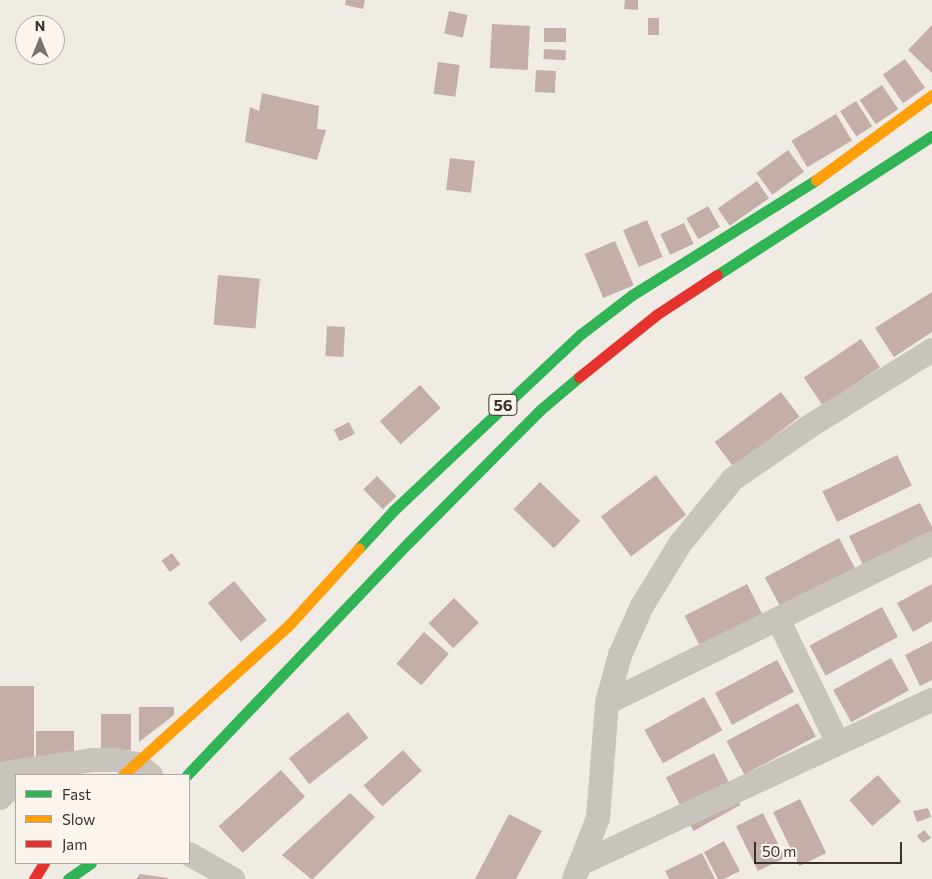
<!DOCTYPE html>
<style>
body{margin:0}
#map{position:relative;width:932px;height:879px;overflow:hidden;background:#f0ebe5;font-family:Commissioner,sans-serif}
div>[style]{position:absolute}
.building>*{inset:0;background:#c3afa7;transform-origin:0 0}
.street>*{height:24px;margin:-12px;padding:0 12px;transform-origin:12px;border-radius:12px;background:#c9c3be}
.fast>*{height:11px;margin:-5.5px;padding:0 5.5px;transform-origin:5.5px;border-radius:5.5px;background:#30b455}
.slow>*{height:11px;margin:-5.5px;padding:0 5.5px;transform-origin:5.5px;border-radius:5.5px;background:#ff9f0a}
.jam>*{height:11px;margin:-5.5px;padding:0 5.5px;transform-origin:5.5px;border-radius:5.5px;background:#e5322d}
span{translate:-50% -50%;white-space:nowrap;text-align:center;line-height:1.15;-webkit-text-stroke:4px #fbf5ee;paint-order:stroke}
.shield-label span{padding:1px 4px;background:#fbf5ee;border:1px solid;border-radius:4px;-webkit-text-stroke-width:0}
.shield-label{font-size:16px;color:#3b302b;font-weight:700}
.legend{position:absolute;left:15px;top:774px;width:175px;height:90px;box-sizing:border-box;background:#fbf5ee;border:1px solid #aea6a0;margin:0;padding:6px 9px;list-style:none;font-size:15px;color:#3b302b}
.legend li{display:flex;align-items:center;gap:10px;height:25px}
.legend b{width:25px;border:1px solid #aea6a0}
.north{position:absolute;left:15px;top:15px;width:50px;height:50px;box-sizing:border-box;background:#fbf5ee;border:1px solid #aea6a0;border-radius:50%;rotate:0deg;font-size:14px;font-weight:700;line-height:20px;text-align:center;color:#3b302b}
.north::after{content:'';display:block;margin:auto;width:18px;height:22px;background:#7a716c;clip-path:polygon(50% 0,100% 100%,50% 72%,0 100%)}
.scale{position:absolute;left:754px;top:842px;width:148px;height:22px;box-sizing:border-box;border:2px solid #3b302b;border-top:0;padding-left:6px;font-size:15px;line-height:18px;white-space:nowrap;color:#3b302b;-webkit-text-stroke:4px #fbf5ee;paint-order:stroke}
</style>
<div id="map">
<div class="building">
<i style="clip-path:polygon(346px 0,365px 0,363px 9px,345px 5px)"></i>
<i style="clip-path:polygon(625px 0,638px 0,638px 10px,624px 9px)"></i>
<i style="left:449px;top:11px;width:19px;height:23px;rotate:12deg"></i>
<i style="left:648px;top:18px;width:11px;height:17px"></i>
<i style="left:492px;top:24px;width:38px;height:44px;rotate:3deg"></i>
<i style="clip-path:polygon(932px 25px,932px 73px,908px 50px)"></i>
<i style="left:544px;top:28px;width:22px;height:14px"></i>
<i style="left:544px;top:49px;width:22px;height:10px;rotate:3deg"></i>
<i style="left:905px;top:59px;width:35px;height:27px;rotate:55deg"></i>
<i style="left:438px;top:62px;width:22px;height:32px;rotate:8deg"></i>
<i style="left:536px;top:70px;width:20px;height:22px;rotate:3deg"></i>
<i style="left:882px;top:85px;width:29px;height:27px;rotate:56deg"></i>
<i style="clip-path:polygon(262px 93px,319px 106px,317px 129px,326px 130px,317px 160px,245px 142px,250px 107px,259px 111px)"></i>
<i style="left:856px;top:101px;width:30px;height:19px;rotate:57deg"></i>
<i style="left:836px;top:114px;width:31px;height:52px;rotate:59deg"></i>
<i style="left:788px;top:150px;width:27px;height:39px;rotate:54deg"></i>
<i style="left:450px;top:158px;width:25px;height:32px;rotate:7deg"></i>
<i style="left:757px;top:181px;width:21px;height:48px;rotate:55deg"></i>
<i style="left:708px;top:206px;width:24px;height:25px;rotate:60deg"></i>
<i style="left:647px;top:220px;width:40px;height:26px;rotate:67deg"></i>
<i style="left:684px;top:223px;width:23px;height:26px;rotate:65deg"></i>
<i style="left:615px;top:241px;width:48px;height:33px;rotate:67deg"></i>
<i style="left:218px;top:275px;width:42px;height:50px;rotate:5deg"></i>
<i style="clip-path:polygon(932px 292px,932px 332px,894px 357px,875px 328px)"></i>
<i style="left:327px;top:326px;width:18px;height:30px;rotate:3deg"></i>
<i style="left:861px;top:339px;width:34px;height:69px;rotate:56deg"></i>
<i style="left:420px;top:385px;width:31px;height:54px;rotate:48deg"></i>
<i style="left:781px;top:392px;width:31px;height:83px;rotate:53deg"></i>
<i style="left:349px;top:422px;width:13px;height:17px;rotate:63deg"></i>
<i style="left:897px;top:455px;width:34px;height:83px;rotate:64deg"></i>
<i style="left:656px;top:475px;width:50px;height:69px;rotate:53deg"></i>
<i style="left:377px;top:476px;width:28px;height:19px;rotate:46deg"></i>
<i style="left:540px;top:482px;width:56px;height:38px;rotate:44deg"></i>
<i style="clip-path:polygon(920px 503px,932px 527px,932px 533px,863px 565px,849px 536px)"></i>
<i style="left:839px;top:538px;width:34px;height:84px;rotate:62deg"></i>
<i style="left:172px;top:553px;width:14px;height:13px;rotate:54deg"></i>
<i style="left:234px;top:581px;width:51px;height:34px;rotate:50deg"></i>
<i style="left:747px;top:584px;width:35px;height:70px;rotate:63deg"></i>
<i style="clip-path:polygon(932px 584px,932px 621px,913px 632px,897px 603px)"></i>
<i style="left:454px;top:598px;width:35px;height:36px;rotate:45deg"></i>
<i style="left:882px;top:607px;width:34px;height:82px;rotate:62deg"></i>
<i style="left:424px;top:632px;width:33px;height:42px;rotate:41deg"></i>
<i style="clip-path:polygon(932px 641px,932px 680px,920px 686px,905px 655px)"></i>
<i style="left:891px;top:658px;width:37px;height:66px;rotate:61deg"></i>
<i style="left:777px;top:660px;width:36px;height:70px;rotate:62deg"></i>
<i style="left:0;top:686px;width:34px;height:82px"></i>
<i style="left:704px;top:697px;width:38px;height:68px;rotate:61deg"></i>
<i style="left:798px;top:703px;width:38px;height:81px;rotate:62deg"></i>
<i style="clip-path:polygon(139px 707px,174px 707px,174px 715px,139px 742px)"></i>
<i style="left:348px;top:712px;width:33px;height:75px;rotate:52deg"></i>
<i style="left:101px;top:714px;width:30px;height:36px"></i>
<i style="left:36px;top:731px;width:38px;height:29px"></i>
<i style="left:403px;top:750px;width:28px;height:53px;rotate:48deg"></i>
<i style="left:714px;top:753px;width:34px;height:54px;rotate:63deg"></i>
<i style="left:281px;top:770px;width:36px;height:84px;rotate:48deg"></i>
<i style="left:878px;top:775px;width:35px;height:38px;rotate:49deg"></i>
<i style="left:732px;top:789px;width:18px;height:54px;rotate:61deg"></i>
<i style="clip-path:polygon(350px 793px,375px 817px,313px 879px,311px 879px,282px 855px)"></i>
<i style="left:800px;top:799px;width:60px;height:30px;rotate:64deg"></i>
<i style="clip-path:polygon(928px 808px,931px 817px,917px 822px,913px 811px)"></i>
<i style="left:763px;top:813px;width:50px;height:30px;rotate:64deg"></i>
<i style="clip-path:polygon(509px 814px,542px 831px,516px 879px,475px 879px)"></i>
<i style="clip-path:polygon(924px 830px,931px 838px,923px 843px,917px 836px)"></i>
<i style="clip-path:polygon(724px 841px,740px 871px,724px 879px,718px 879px,704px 852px)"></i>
<i style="clip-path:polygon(702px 853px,715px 879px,669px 879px,665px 871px)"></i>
<i style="clip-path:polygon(140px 874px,168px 878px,168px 879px,136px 879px)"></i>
</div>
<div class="street">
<i style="left:778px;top:619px;width:138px;rotate:64.2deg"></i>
<i style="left:607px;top:703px;width:362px;rotate:-26.2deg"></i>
<i style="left:0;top:774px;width:95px;rotate:-8.5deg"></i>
<i style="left:94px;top:760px;width:21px"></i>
<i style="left:115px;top:760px;width:22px;rotate:10deg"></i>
<i style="left:137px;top:764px;width:18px;rotate:38deg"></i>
<i style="left:0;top:798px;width:11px;rotate:-45deg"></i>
<i style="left:8px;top:790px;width:17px;rotate:-83deg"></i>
<i style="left:189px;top:854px;width:51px;rotate:29.6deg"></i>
<i style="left:582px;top:863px;width:386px;rotate:-25deg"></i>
<i style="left:574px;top:879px;width:66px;rotate:-68.5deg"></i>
<i style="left:598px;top:818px;width:115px;rotate:-85.5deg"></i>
<i style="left:607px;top:703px;width:50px;rotate:-74.8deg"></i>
<i style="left:620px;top:655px;width:54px;rotate:-65.8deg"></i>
<i style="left:642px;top:606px;width:73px;rotate:-58.5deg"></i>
<i style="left:680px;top:544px;width:84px;rotate:-50.8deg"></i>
<i style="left:733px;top:479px;width:93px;rotate:-34.5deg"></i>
<i style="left:810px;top:426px;width:144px;rotate:-31.9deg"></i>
</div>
<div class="fast">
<i style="left:717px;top:275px;width:256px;rotate:-32.9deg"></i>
<i style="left:359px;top:548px;width:52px;rotate:-47.4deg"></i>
<i style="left:394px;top:510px;width:257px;rotate:-43.3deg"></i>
<i style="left:581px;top:334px;width:64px;rotate:-37.4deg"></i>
<i style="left:632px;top:295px;width:217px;rotate:-32deg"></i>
<i style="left:187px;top:775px;width:322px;rotate:-46.4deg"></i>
<i style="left:409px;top:542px;width:186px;rotate:-45.2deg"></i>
<i style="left:540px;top:410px;width:51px;rotate:-40.2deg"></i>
<i style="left:68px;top:879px;width:28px;rotate:-35deg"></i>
</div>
<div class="slow">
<i style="left:816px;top:180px;width:144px;rotate:-36.2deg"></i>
<i style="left:123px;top:775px;width:222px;rotate:-42.1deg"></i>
<i style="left:288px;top:626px;width:105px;rotate:-47.7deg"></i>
</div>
<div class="jam">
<i style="left:579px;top:377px;width:99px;rotate:-38.8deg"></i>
<i style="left:656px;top:315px;width:73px;rotate:-33.3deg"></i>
<i style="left:34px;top:879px;width:19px;rotate:-58deg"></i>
</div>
<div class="shield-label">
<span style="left:503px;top:405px">56</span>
</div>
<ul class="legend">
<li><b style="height:6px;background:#30b455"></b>Fast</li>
<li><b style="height:6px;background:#ff9f0a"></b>Slow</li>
<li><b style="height:6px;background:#e5322d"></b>Jam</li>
</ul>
<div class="north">N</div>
<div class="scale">50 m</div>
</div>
